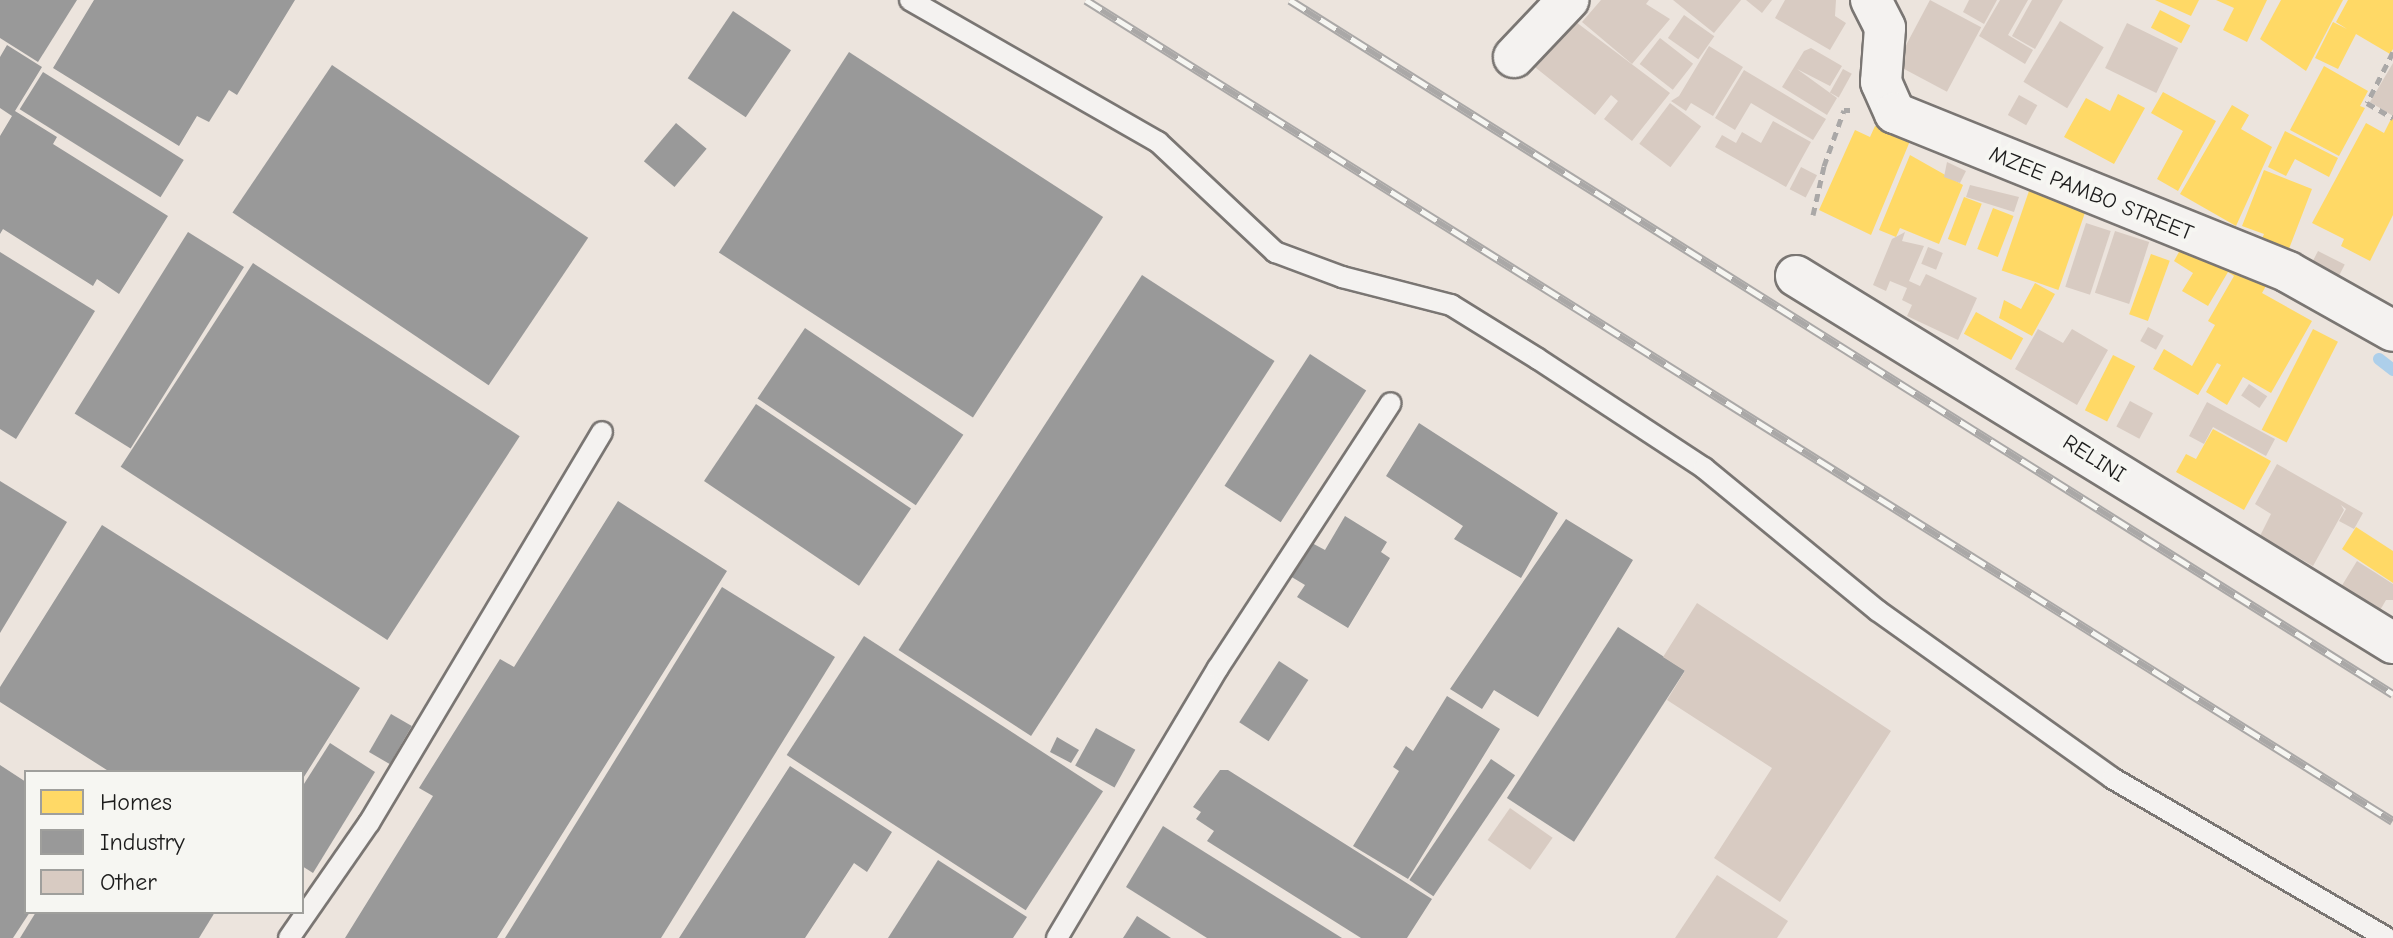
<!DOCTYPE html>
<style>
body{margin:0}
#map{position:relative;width:2393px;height:938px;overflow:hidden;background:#ece4dd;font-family:"Comic Neue",sans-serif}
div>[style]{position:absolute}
.homes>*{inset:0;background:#ffd966;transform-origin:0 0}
.industry>*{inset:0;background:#999;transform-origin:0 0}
.stream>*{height:12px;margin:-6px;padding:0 6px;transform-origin:6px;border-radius:6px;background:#adcfea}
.building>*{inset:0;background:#d8cbc2;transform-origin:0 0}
.path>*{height:5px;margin-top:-2.5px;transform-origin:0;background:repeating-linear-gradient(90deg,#aaa8a7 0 8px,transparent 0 14px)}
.roads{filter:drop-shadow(2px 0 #7a7673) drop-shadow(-2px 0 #7a7673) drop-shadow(0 2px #7a7673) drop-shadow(0 -2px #7a7673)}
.lane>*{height:20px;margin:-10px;padding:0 10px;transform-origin:10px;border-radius:10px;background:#f4f2f0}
.street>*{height:40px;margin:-20px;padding:0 20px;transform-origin:20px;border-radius:20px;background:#f4f2f0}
.rail>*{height:9px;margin-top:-4.5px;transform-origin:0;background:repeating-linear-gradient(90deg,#f6f6f2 0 18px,#aaa8a7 0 36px);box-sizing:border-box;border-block:2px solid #aaa8a7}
span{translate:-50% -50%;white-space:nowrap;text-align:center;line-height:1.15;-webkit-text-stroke:8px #f6f6f2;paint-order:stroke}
.street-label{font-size:22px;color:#1c1c1c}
.legend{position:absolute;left:24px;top:770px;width:280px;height:144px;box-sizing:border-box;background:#f6f6f2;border:2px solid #9f9f9c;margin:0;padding:10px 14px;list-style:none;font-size:24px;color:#1c1c1c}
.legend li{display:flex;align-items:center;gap:16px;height:40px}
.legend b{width:40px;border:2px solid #9f9f9c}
</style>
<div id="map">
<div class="homes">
<i style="clip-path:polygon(2155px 0,2199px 0,2191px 16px)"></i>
<i style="clip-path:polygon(2216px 0,2267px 0,2247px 42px,2223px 30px,2234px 8px)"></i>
<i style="clip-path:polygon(2281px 0,2343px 0,2306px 71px,2260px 39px)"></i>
<i style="clip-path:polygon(2348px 0,2393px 0,2393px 49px,2390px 54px,2356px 34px,2338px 69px,2315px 58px,2333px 22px,2347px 29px,2336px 22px)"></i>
<i style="left:2160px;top:10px;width:34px;height:20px;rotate:27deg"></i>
<i style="clip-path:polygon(2324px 66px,2368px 91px,2360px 106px,2365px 108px,2339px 156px,2290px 130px)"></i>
<i style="clip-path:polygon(2163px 92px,2216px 121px,2178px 191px,2157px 179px,2183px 131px,2151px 113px)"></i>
<i style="clip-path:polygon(2118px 94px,2145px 108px,2114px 164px,2064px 137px,2086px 98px,2110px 111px)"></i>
<i style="clip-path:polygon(2232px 105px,2249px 115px,2241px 129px,2272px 147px,2236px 226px,2180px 194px)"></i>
<i style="clip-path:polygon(2393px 115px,2393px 215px,2370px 261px,2341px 246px,2344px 239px,2312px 223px,2366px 123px,2384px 133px)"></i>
<i style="clip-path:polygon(1875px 126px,1910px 141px,1871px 235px,1819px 210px,1855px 130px,1870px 137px)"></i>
<i style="clip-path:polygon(2285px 131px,2338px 158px,2329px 177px,2295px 159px,2286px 176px,2268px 167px)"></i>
<i style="clip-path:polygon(1910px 155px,1963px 185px,1939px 244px,1900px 228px,1896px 237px,1879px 230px)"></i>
<i style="clip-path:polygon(2264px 170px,2312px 189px,2287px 254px,2260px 243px,2264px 234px,2242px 226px)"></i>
<i style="left:2029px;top:191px;width:60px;height:84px;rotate:19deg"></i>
<i style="left:1964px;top:197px;width:19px;height:45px;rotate:21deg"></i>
<i style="left:1993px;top:208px;width:22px;height:44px;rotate:21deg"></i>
<i style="clip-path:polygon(2184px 243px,2267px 284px,2262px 293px,2312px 321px,2271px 393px,2243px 377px,2227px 405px,2206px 392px,2221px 365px,2217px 363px,2198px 395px,2153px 369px,2164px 349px,2192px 366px,2215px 325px,2208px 321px,2234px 276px,2228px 272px,2208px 306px,2182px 291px,2193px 273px,2174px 261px)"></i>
<i style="left:2151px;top:254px;width:20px;height:64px;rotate:20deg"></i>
<i style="clip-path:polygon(2035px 283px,2055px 294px,2032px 336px,1999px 318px,2004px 300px,2021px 309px)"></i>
<i style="left:1976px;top:312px;width:54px;height:25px;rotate:29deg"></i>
<i style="left:2313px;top:329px;width:28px;height:113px;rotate:27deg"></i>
<i style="left:2113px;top:355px;width:25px;height:62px;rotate:27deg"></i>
<i style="clip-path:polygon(2213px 429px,2271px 461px,2244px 510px,2176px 472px,2186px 454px,2196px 459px)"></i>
<i style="clip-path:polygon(2356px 527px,2393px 551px,2393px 583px,2342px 549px)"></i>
</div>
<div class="industry">
<i style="clip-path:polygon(0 0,77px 0,38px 62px,0 38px)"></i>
<i style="clip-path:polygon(94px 0,295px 0,237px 95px,229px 90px,209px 122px,197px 116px,179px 146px,53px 68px)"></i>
<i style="left:733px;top:11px;width:70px;height:81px;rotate:34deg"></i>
<i style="clip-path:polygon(7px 45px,42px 67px,15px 111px,57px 137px,53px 144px,168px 216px,119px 294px,97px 279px,93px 286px,3px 229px,0 234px,0 136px,12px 116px,0 108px,0 57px)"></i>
<i style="left:849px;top:52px;width:303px;height:239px;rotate:33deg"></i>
<i style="left:332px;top:65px;width:309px;height:178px;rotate:34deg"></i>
<i style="left:43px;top:72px;width:166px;height:44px;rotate:32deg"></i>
<i style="left:676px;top:123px;width:40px;height:50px;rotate:40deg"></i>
<i style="left:188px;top:232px;width:66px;height:214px;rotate:32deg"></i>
<i style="clip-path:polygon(0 252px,95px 311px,16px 439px,0 429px)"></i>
<i style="left:253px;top:263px;width:318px;height:243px;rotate:33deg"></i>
<i style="left:1142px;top:275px;width:158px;height:447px;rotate:33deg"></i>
<i style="left:805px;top:328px;width:191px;height:85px;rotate:34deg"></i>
<i style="left:1310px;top:354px;width:67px;height:157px;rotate:33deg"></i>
<i style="left:756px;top:404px;width:187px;height:93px;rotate:34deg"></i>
<i style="clip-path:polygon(1419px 423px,1558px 513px,1521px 578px,1454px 539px,1463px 526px,1386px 476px)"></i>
<i style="clip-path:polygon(0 481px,67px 522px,0 633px)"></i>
<i style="clip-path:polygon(618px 501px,727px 571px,497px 938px,345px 938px,433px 796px,419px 788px,500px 659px,514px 667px)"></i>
<i style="clip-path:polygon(1345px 516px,1387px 542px,1381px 552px,1390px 558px,1348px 628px,1297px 597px,1305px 585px,1290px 576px,1310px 542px,1325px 550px)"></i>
<i style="clip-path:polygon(1566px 519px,1633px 560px,1538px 717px,1494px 690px,1482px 709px,1450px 689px)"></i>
<i style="clip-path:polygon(102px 525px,360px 688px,302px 780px,302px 772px,110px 772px,0 702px,0 687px)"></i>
<i style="clip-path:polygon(722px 587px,835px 657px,661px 938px,505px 938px)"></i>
<i style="left:1618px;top:627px;width:80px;height:204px;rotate:33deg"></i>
<i style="left:864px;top:636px;width:285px;height:142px;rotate:33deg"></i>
<i style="left:1279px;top:661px;width:35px;height:73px;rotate:33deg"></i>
<i style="clip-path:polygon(1447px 696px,1500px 729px,1408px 879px,1353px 846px,1399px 771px,1393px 767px,1406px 746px,1413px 751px)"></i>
<i style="left:391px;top:714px;width:24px;height:44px;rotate:30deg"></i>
<i style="left:1096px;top:728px;width:45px;height:43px;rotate:29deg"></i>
<i style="clip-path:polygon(1057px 737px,1079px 750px,1071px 763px,1050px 752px)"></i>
<i style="clip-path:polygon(330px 743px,375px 772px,313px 873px,302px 866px,302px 787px)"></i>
<i style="left:1491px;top:759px;width:29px;height:146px;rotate:34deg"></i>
<i style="clip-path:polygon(0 765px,26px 782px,30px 912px,13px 938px,0 938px)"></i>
<i style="clip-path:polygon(790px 766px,892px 832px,867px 872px,854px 863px,805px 938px,679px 938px)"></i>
<i style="clip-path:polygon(1220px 770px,1228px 770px,1432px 899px,1407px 938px,1361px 938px,1207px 841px,1214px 831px,1196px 819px,1201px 812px,1193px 807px)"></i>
<i style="clip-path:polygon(1163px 826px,1342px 938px,1207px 938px,1126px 887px)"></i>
<i style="clip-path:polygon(938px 860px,1027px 917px,1013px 938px,888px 938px)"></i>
<i style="clip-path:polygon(36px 912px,215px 912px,199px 938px,20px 938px)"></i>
<i style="clip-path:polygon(1137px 916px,1171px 938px,1123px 938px)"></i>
</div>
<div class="stream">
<i style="left:2379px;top:359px;width:18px;rotate:38deg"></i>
</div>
<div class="building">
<i style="clip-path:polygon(1601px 0,1649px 0,1646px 4px,1670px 19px,1632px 64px,1582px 22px)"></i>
<i style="clip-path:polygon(1673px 0,1741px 0,1714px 33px)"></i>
<i style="clip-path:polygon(1746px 0,1772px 0,1762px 13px)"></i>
<i style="clip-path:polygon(1785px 0,1836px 0,1835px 16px,1846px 23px,1830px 50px,1775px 18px)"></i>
<i style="left:1930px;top:0;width:58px;height:73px;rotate:28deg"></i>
<i style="clip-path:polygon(1969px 0,1997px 0,1984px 24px,1963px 12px)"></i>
<i style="clip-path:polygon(2000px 0,2028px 0,2008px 35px,2033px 50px,2025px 64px,1979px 36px)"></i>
<i style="clip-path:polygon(2032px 0,2063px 0,2035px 49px,2012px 36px)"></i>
<i style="left:1684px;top:15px;width:37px;height:28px;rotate:35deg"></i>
<i style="clip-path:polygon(1568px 16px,1670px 93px,1632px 141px,1604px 119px,1618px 101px,1611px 95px,1595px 115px,1531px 64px)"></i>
<i style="left:2060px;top:21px;width:51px;height:71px;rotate:31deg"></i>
<i style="left:2127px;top:23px;width:57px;height:50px;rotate:26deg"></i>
<i style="left:1660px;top:38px;width:42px;height:33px;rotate:38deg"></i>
<i style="clip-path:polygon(1709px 46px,1743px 67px,1713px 116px,1691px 103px,1686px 111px,1671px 101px,1679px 96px)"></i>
<i style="clip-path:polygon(1811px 48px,1842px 66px,1830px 86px,1797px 69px,1837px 98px,1827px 115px,1782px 87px,1804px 51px)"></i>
<i style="clip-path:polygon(2393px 63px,2393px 116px,2370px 102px)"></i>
<i style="left:1843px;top:69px;width:10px;height:27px;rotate:29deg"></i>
<i style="clip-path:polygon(1744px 70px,1826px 119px,1813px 140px,1751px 103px,1735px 130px,1715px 118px)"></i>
<i style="left:2019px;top:95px;width:21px;height:23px;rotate:29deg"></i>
<i style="left:1670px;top:103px;width:39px;height:51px;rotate:37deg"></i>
<i style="clip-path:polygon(1773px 121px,1811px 142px,1786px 187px,1715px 147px,1722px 135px,1736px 143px,1742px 132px,1761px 143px)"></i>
<i style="clip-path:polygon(1947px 162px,1966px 171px,1960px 183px,1944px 177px)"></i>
<i style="left:1801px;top:167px;width:18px;height:25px;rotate:27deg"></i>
<i style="clip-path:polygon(1970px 185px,2019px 197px,2014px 212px,1966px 197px)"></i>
<i style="left:2086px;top:223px;width:26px;height:67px;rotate:18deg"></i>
<i style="left:2115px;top:231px;width:36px;height:65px;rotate:18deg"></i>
<i style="clip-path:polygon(1905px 232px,1902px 241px,1924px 246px,1909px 281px,1920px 286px,1926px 274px,1977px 298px,1958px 340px,1907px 316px,1912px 305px,1902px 300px,1907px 288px,1890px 281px,1886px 291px,1873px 285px,1892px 239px)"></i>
<i style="left:1928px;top:247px;width:16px;height:18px;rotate:22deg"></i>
<i style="left:2318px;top:251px;width:30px;height:13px;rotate:27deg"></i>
<i style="left:2148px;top:327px;width:18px;height:16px;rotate:29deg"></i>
<i style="clip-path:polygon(2038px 329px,2063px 343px,2072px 329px,2108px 350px,2077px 405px,2015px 369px)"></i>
<i style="left:2249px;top:384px;width:22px;height:14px;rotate:34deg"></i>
<i style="left:2130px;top:401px;width:26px;height:29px;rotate:28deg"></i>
<i style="clip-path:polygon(2207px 402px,2275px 439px,2266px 456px,2213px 427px,2204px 444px,2189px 436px)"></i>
<i style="clip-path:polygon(2277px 464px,2363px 513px,2354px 529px,2339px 521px,2346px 509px,2341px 505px,2344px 510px,2313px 566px,2260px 536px,2271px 514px,2255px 504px)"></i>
<i style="clip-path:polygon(2357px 561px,2393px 584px,2393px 600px,2386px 600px,2379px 612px,2341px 587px)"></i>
<i style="clip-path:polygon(1697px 603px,1891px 731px,1780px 902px,1714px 858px,1772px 768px,1667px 700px,1685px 671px,1663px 657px)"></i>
<i style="left:1510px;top:808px;width:52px;height:39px;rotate:35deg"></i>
<i style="clip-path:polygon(1717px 875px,1788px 921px,1777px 938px,1675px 938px)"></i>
</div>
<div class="path">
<i style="left:2393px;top:52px;width:57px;rotate:117deg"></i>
<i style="left:2367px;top:103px;width:30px;rotate:30deg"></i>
<i style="left:1813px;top:215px;width:50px;rotate:-77.3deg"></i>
<i style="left:1824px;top:166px;width:59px;rotate:-70.3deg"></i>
<i style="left:1844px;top:110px;width:6px"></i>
</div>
<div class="roads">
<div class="lane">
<i style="left:910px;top:0;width:286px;rotate:29.8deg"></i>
<i style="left:1158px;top:142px;width:161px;rotate:43.2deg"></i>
<i style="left:1275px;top:252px;width:72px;rotate:20.5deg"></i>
<i style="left:1342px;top:277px;width:113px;rotate:14.4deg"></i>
<i style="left:1451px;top:305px;width:102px;rotate:31.8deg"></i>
<i style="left:1538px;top:359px;width:199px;rotate:33.3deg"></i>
<i style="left:1704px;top:468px;width:225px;rotate:39.4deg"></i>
<i style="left:1878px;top:611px;width:287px;rotate:35.5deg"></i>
<i style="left:2112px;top:778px;width:318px;rotate:30.2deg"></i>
<i style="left:289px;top:938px;width:140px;rotate:-55.2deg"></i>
<i style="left:369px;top:823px;width:455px;rotate:-59.2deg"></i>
<i style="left:1057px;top:938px;width:314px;rotate:-59.2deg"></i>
<i style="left:1218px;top:668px;width:316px;rotate:-56.9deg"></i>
</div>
<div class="street">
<i style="left:1871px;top:0;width:31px;rotate:63deg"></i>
<i style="left:1885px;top:28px;width:54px;rotate:94.2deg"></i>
<i style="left:1881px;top:82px;width:34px;rotate:66deg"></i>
<i style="left:1895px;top:113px;width:424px;rotate:22deg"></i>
<i style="left:2288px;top:272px;width:120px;rotate:29.3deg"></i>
<i style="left:1514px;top:57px;width:79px;rotate:-46.5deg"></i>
<i style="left:1796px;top:276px;width:701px;rotate:31.58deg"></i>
</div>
</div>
<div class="rail">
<i style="left:1086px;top:0;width:1543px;rotate:32.14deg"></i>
<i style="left:1290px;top:0;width:1303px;rotate:32.18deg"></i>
</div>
<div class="street-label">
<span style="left:2091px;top:194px;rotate:22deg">MZEE PAMBO STREET</span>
<span style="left:2094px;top:459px;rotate:32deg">RELINI</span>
</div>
<ul class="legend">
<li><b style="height:22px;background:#ffd966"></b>Homes</li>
<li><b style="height:22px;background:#999"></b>Industry</li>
<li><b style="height:22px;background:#d8cbc2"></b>Other</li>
</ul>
</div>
